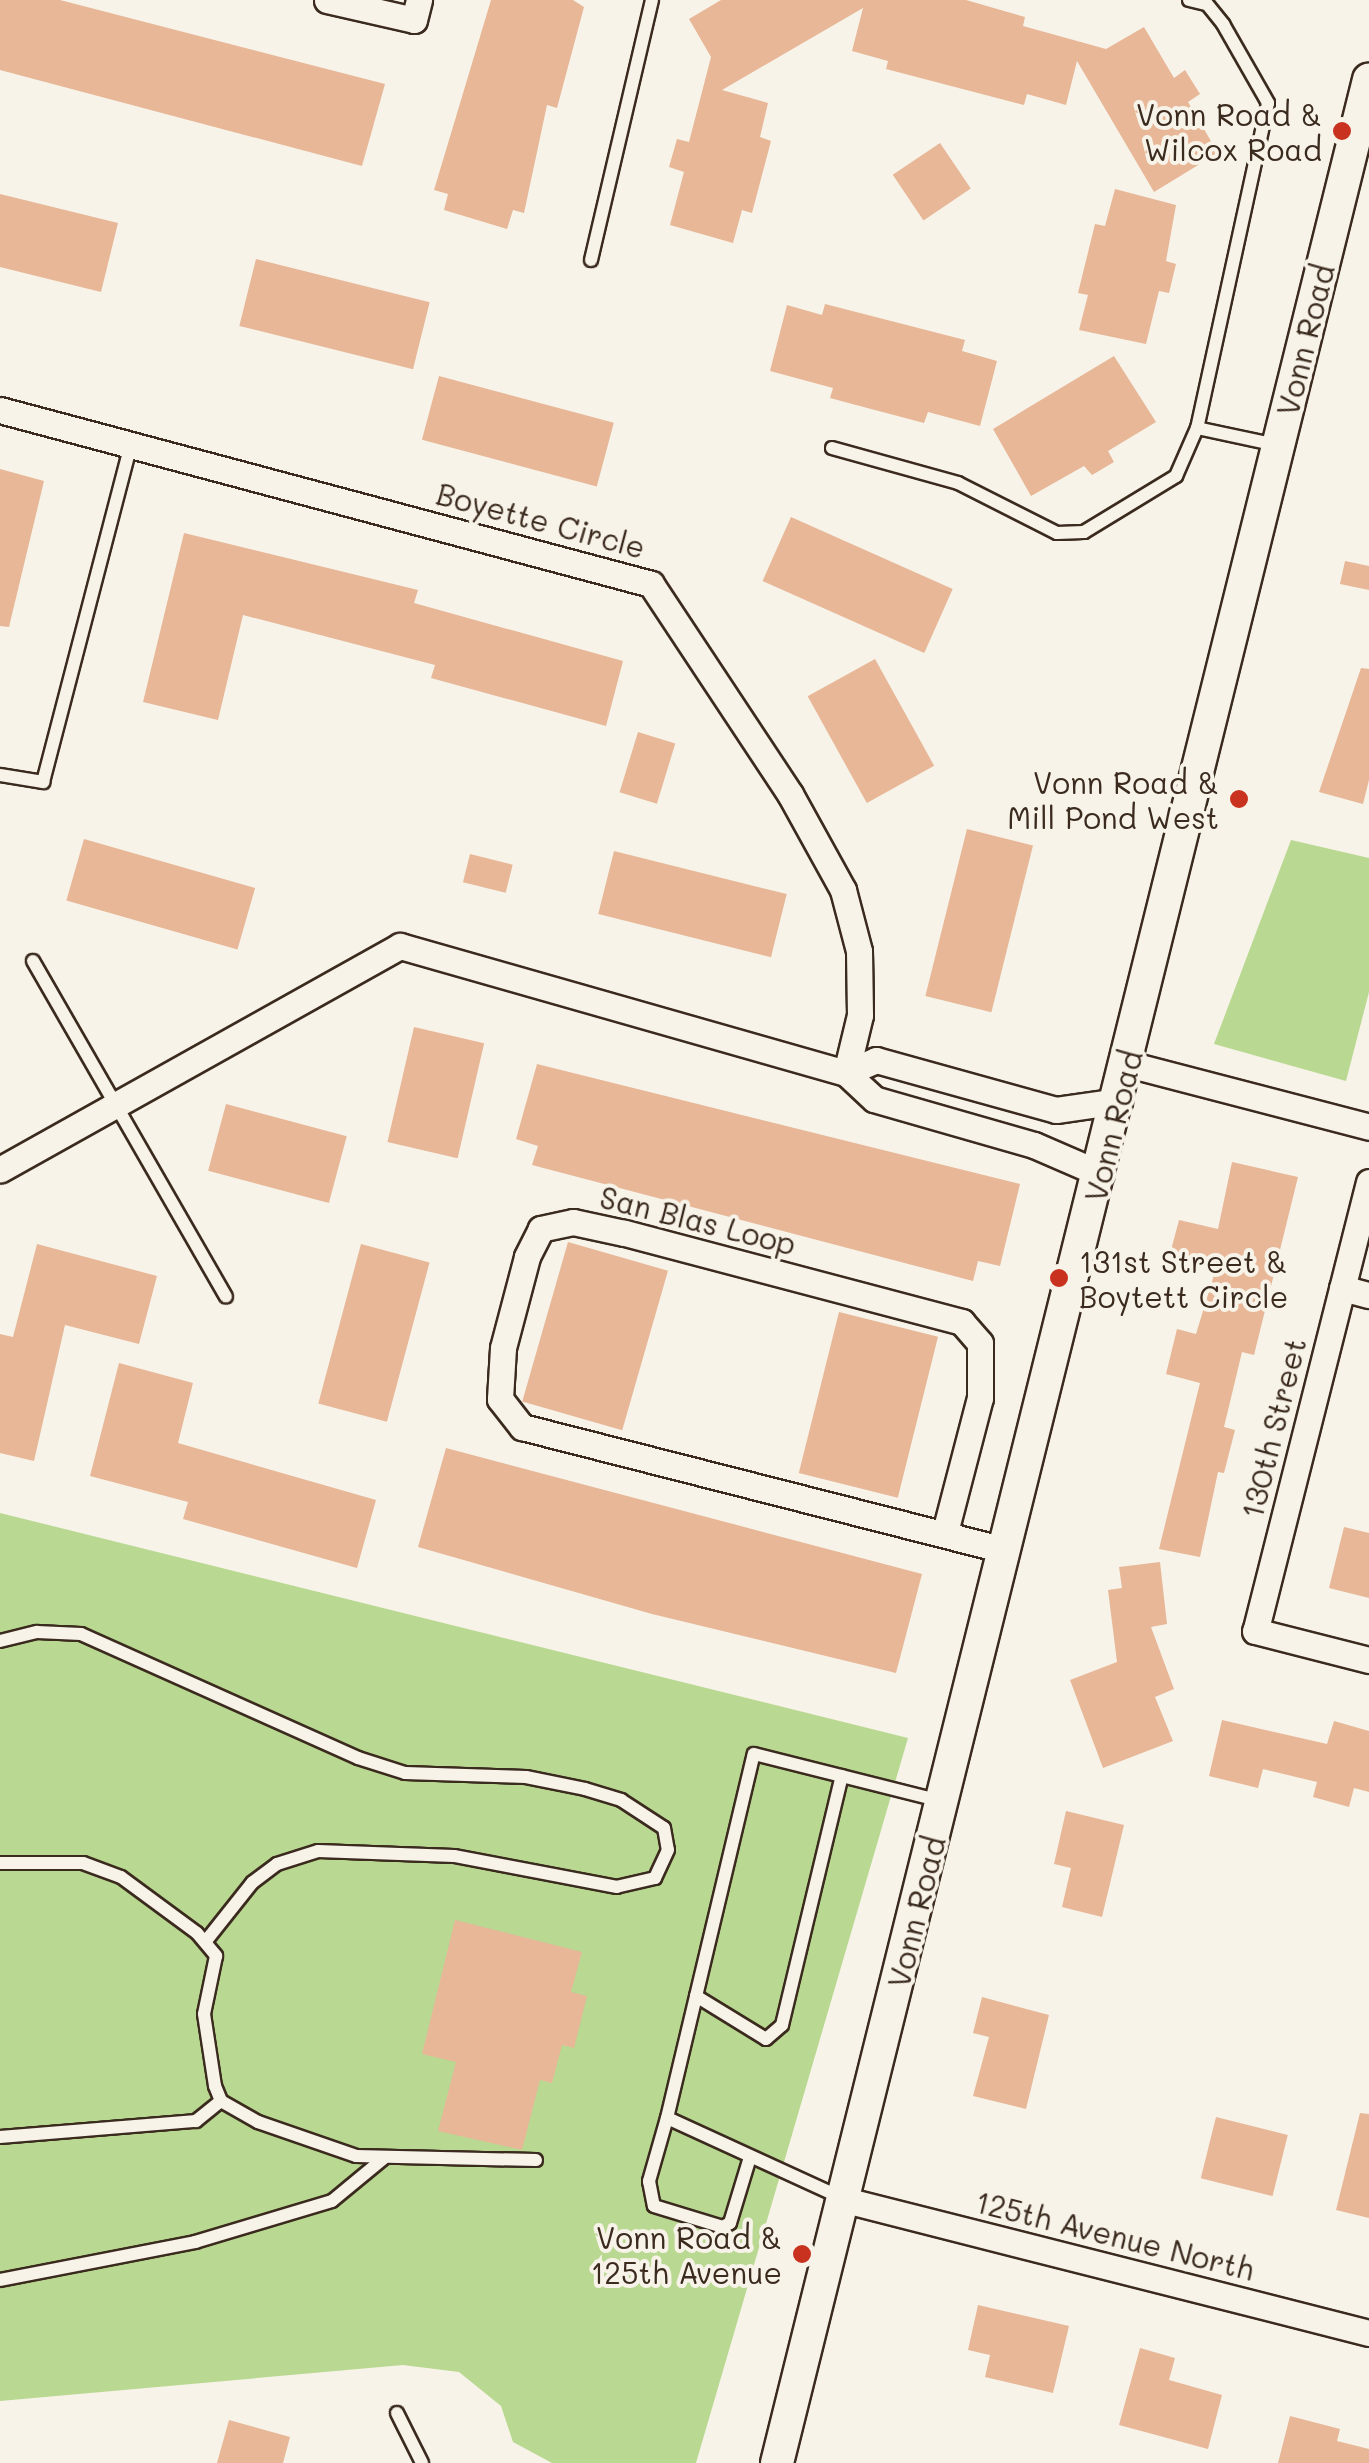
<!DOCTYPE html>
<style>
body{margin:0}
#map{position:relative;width:1369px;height:2463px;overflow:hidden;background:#f7f3e8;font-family:Mali,sans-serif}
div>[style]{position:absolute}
.green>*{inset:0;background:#b9d891}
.building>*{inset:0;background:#e7b798;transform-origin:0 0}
.roads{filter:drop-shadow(2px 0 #3b2a1e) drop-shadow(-2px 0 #3b2a1e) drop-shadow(0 2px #3b2a1e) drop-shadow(0 -2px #3b2a1e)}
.service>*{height:12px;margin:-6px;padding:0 6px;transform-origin:6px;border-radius:6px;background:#f7f3e8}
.minor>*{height:25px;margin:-12.5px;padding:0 12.5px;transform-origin:12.5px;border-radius:12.5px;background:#f7f3e8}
.tertiary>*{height:32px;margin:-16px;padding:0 16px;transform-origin:16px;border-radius:16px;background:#f7f3e8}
.dots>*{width:28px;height:28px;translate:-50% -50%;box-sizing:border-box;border:5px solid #f7f3e8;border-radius:50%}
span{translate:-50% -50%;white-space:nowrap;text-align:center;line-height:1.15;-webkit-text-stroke:8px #f7f3e8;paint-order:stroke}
.poi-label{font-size:30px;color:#3b2a1e}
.right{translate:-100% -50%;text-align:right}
.left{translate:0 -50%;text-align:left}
.street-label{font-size:30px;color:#3b2a1e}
</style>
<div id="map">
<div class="green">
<i style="clip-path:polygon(1291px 840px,1369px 858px,1369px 992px,1346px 1081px,1214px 1044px)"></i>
<i style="clip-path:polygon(0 1513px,908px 1738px,696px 2463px,552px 2463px,513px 2442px,501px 2406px,459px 2372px,403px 2365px,0 2401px)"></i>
</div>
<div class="building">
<i style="clip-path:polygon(0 0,60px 0,385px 84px,362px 166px,0 70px)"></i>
<i style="clip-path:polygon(491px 0,573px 0,584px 7px,557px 108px,547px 105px,524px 213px,513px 210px,507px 229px,444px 210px,448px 194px,434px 190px)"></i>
<i style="clip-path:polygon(721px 0,966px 0,1025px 17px,1023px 26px,1106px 49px,1144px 27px,1174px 78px,1185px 70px,1200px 94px,1188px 102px,1218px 153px,1154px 192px,1077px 61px,1066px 105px,1027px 94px,1024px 105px,886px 69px,888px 61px,852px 51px,863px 8px,722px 90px,768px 103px,760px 137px,771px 141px,752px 213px,742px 210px,733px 243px,670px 225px,684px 172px,669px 167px,677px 139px,689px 142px,711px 57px,689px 19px)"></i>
<i style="left:940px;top:143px;width:55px;height:57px;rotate:56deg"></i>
<i style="clip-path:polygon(1115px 189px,1176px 205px,1166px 261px,1176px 264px,1169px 293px,1159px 291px,1146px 344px,1079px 330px,1088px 295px,1078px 293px,1095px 224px,1105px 226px)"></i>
<i style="clip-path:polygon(0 194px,118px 223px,101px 292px,0 267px)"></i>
<i style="left:256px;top:259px;width:179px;height:69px;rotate:14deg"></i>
<i style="clip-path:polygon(825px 304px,965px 340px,962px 351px,997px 361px,980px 426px,928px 412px,924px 423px,856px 405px,830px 398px,833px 388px,770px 371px,787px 305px,822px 315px)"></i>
<i style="clip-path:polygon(1114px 356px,1156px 422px,1108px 451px,1114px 462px,1092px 475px,1084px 466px,1031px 496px,993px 429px)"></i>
<i style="left:439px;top:376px;width:181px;height:66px;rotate:15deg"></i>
<i style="clip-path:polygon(0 469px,44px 481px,9px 627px,0 626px)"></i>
<i style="left:791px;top:517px;width:177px;height:70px;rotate:24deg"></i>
<i style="clip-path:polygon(184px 533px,418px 590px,414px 603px,623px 661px,606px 726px,431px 678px,435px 665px,243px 615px,218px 720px,143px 702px)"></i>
<i style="clip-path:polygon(1345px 561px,1369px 566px,1369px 590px,1340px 584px)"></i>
<i style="left:875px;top:659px;width:122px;height:77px;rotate:61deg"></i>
<i style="clip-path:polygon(1361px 668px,1369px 669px,1369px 780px,1363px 804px,1319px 792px)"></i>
<i style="left:638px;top:732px;width:39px;height:63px;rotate:17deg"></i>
<i style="left:967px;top:829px;width:68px;height:172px;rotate:14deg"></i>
<i style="left:84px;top:839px;width:178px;height:64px;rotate:16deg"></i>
<i style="left:614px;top:851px;width:178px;height:65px;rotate:14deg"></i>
<i style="left:470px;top:854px;width:44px;height:29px;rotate:14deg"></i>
<i style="left:414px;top:1027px;width:72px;height:118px;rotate:13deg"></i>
<i style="clip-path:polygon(537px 1064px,1020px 1184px,1000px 1266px,978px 1261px,973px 1281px,532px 1165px,538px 1146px,516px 1139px)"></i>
<i style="left:226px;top:1104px;width:125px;height:69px;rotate:15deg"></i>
<i style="clip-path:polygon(1232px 1162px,1298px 1177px,1254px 1355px,1242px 1352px,1224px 1427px,1235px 1430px,1224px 1473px,1218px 1472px,1200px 1557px,1159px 1549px,1200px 1383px,1166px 1374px,1177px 1329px,1196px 1334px,1217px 1265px,1170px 1254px,1179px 1220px,1218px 1229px)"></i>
<i style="left:568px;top:1242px;width:104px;height:166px;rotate:16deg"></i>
<i style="clip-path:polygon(37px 1244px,157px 1276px,139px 1344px,65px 1325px,34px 1461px,0 1453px,0 1334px,13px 1337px)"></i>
<i style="left:361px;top:1244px;width:71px;height:165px;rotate:15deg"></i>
<i style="left:839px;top:1312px;width:102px;height:166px;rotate:14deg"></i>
<i style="clip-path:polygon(119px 1363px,193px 1383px,178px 1443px,376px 1500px,357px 1568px,183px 1519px,188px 1502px,90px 1476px)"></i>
<i style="clip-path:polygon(446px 1448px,922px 1574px,896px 1673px,652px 1614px,418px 1547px)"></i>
<i style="clip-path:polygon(1344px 1527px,1369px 1533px,1369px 1598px,1329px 1588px)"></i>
<i style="clip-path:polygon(1160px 1562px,1167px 1624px,1151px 1627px,1174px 1689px,1155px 1697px,1173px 1741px,1103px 1768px,1070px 1680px,1117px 1662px,1108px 1590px,1122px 1588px,1119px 1567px)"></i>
<i style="clip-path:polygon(1222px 1720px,1327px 1744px,1334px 1721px,1369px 1731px,1369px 1792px,1354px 1788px,1349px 1807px,1313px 1797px,1317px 1782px,1263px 1769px,1258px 1788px,1209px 1776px)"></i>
<i style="clip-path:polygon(1066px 1811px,1124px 1825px,1102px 1917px,1062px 1907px,1071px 1868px,1054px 1864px)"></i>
<i style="clip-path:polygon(455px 1920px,582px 1952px,571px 1992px,587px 1996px,574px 2048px,562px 2045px,552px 2083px,540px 2080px,522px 2150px,438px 2131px,456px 2062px,422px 2054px)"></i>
<i style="clip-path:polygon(982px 1997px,1049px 2015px,1026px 2109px,973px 2096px,989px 2037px,973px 2033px)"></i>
<i style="clip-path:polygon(1360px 2113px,1369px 2114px,1369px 2218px,1336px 2210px)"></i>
<i style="left:1216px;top:2117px;width:74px;height:63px;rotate:14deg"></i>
<i style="clip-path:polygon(978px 2305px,1069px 2326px,1053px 2393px,985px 2377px,990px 2355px,968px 2350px)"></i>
<i style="clip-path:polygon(1140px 2348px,1175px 2358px,1169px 2380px,1222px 2395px,1208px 2449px,1119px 2425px)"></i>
<i style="clip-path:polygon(1290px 2416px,1340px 2429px,1337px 2441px,1369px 2449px,1369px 2463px,1278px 2463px)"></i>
<i style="clip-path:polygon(229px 2420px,290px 2437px,283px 2463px,217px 2463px)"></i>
</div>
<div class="roads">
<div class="service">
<i style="left:1189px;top:0;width:18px;rotate:13deg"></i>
<i style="left:1207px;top:4px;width:26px;rotate:51deg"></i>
<i style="left:1223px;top:24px;width:91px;rotate:60.3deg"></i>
<i style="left:1268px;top:103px;width:333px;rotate:102.3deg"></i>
<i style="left:591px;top:260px;width:267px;rotate:-76.8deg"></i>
<i style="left:832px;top:448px;width:131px;rotate:15.5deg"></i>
<i style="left:958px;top:483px;width:111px;rotate:26.8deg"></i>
<i style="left:1057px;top:533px;width:27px;rotate:-2deg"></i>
<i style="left:1084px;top:532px;width:108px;rotate:-31.3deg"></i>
<i style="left:1176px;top:476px;width:52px;rotate:-66.4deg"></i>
<i style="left:1197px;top:428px;width:82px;rotate:12deg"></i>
<i style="left:0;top:775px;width:44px;rotate:9.2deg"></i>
<i style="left:43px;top:782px;width:348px;rotate:-75.4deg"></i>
<i style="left:33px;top:961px;width:387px;rotate:60.1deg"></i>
<i style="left:0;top:1641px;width:38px;rotate:-14deg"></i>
<i style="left:37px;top:1632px;width:44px;rotate:2.6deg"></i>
<i style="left:81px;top:1634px;width:303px;rotate:24.1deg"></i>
<i style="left:358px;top:1758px;width:49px;rotate:17.7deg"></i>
<i style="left:405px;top:1773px;width:121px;rotate:1.9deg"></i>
<i style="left:526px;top:1777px;width:60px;rotate:11.5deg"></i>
<i style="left:585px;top:1789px;width:38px;rotate:17deg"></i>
<i style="left:621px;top:1800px;width:51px;rotate:33.1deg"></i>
<i style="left:664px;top:1828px;width:22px;rotate:80deg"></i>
<i style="left:668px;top:1850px;width:31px;rotate:115deg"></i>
<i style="left:655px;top:1878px;width:39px;rotate:167deg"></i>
<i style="left:617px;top:1887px;width:166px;rotate:-169.2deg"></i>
<i style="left:454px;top:1856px;width:136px;rotate:-177.9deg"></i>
<i style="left:318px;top:1851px;width:43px;rotate:162.4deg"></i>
<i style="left:277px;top:1864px;width:31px;rotate:143deg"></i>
<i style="left:252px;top:1883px;width:75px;rotate:128.5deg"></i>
<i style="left:0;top:1863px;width:83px"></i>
<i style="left:83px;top:1863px;width:40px;rotate:20.2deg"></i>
<i style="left:121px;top:1877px;width:94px;rotate:36.4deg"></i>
<i style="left:197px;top:1933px;width:30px;rotate:50deg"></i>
<i style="left:216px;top:1956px;width:59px;rotate:101.7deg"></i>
<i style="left:204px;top:2014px;width:73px;rotate:81.3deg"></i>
<i style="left:215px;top:2086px;width:16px;rotate:68deg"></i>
<i style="left:221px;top:2101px;width:43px;rotate:29.6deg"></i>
<i style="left:258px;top:2122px;width:104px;rotate:19.1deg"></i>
<i style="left:356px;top:2156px;width:180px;rotate:1.3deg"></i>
<i style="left:696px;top:1996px;width:82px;rotate:31.6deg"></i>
<i style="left:766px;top:2039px;width:21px;rotate:-41deg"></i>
<i style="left:782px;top:2025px;width:256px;rotate:-76.5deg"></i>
<i style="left:667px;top:2118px;width:66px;rotate:105.9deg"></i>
<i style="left:649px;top:2181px;width:25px;rotate:79deg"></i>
<i style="left:654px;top:2206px;width:72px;rotate:16.9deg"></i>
<i style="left:723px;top:2227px;width:8px;rotate:-30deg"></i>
<i style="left:730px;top:2223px;width:69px;rotate:-73.1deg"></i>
<i style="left:0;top:2137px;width:197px;rotate:-4.7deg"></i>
<i style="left:196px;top:2121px;width:32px;rotate:-39deg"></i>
<i style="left:842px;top:2198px;width:192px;rotate:-155.4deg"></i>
<i style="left:667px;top:2118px;width:374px;rotate:-76.6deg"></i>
<i style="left:754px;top:1754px;width:193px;rotate:14.1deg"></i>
<i style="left:0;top:2280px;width:199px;rotate:-11deg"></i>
<i style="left:195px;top:2242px;width:143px;rotate:-16.7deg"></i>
<i style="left:332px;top:2201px;width:67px;rotate:-39.6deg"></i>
<i style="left:397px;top:2413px;width:56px;rotate:63.4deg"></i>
</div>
<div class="minor">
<i style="left:327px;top:0;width:89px;rotate:12.9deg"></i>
<i style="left:414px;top:20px;width:21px;rotate:-76deg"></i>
<i style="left:0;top:410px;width:674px;rotate:14.96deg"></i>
<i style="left:651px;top:584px;width:252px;rotate:56.5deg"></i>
<i style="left:790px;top:794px;width:110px;rotate:61.1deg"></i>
<i style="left:843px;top:890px;width:63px;rotate:75.3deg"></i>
<i style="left:859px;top:951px;width:64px;rotate:89.1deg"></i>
<i style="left:860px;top:1015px;width:60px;rotate:103.6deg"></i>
<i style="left:846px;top:1073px;width:464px;rotate:-164.1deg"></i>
<i style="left:400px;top:946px;width:458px;rotate:150.8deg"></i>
<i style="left:1128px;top:1064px;width:249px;rotate:14.6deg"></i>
<i style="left:1101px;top:1174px;width:73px;rotate:-156.6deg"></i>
<i style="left:1034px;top:1145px;width:166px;rotate:-164deg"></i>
<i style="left:874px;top:1099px;width:38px;rotate:-137deg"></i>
<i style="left:846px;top:1073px;width:33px;rotate:-23deg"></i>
<i style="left:876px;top:1060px;width:187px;rotate:15.5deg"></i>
<i style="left:1056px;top:1110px;width:64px;rotate:-8.1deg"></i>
<i style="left:1369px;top:1182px;width:463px;rotate:104.2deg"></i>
<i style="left:1255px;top:1631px;width:118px;rotate:14.3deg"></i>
<i style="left:1342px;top:1288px;width:28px;rotate:15deg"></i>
<i style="left:945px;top:1532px;width:138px;rotate:-75.4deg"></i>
<i style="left:980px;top:1398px;width:55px;rotate:-90deg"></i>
<i style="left:980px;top:1343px;width:28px;rotate:-131deg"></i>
<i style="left:962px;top:1322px;width:350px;rotate:-165.2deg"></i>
<i style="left:624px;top:1233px;width:52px;rotate:-167.8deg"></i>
<i style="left:573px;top:1222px;width:33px;rotate:168deg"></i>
<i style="left:541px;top:1229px;width:31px;rotate:117deg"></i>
<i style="left:527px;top:1257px;width:94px;rotate:104.8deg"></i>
<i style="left:503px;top:1348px;width:51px;rotate:93.4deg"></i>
<i style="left:500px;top:1399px;width:36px;rotate:52deg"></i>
<i style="left:522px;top:1427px;width:499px;rotate:14.3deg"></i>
<i style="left:845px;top:2200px;width:541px;rotate:14.24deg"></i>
</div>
<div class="tertiary">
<i style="left:777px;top:2463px;width:2456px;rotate:-76.05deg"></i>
</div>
</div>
<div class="dots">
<i style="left:1342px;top:131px;background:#c8321e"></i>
<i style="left:1239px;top:799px;background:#c8321e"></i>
<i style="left:1059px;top:1278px;background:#c8321e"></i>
<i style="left:802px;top:2254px;background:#c8321e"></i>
</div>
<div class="poi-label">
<span class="right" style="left:1322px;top:131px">Vonn Road &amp;<br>Wilcox Road</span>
<span class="right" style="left:1219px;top:799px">Vonn Road &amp;<br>Mill Pond West</span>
<span class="left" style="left:1079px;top:1278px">131st Street &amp;<br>Boytett Circle</span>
<span class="right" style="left:782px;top:2254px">Vonn Road &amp;<br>125th Avenue</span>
</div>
<div class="street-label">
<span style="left:1305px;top:340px;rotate:-76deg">Vonn Road</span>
<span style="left:541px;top:520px;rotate:15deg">Boyette Circle</span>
<span style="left:1113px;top:1126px;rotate:-76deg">Vonn Road</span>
<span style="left:698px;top:1220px;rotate:14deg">San Blas Loop</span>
<span style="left:1273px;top:1428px;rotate:-76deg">130th Street</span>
<span style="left:916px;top:1912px;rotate:-76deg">Vonn Road</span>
<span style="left:1115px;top:2235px;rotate:14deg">125th Avenue North</span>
</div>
</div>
